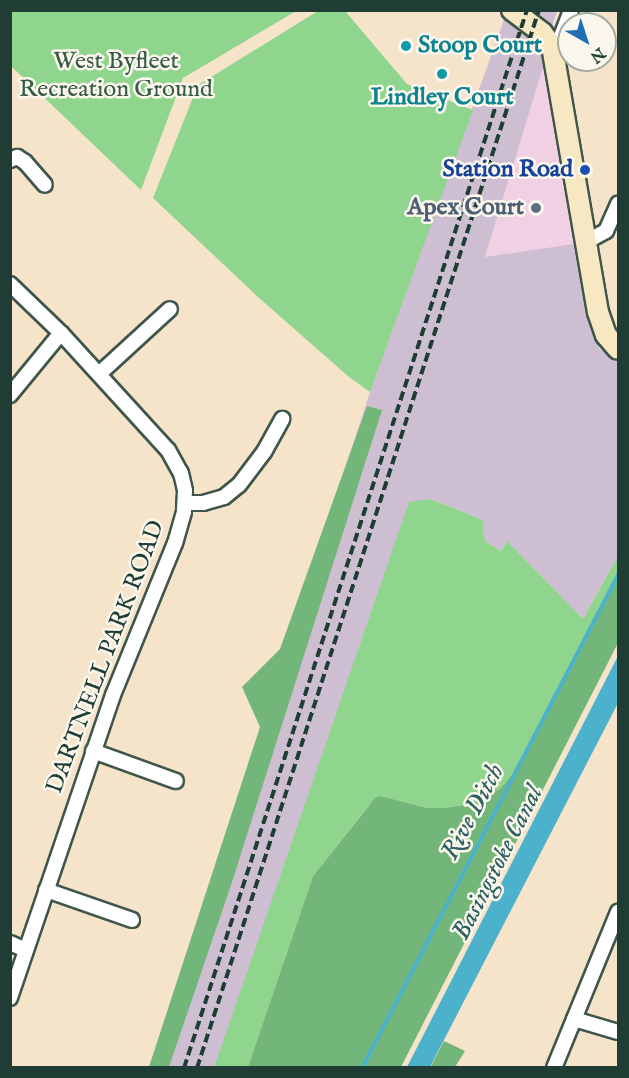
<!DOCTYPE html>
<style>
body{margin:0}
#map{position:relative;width:629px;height:1078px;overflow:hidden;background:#f5e3ca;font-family:"IM FELL English",serif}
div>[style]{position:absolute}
.built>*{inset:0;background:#f1d0e3}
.industrial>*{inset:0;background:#cebed1}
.green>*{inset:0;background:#8fd58e}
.forest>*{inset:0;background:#73b679}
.water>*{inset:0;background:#4cb1cb}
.stream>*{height:4px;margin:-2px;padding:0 2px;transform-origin:2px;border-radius:2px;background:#4cb1cb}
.roads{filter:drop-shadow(2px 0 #3f564a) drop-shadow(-2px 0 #3f564a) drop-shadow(0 2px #3f564a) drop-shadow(0 -2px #3f564a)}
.street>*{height:14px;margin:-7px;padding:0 7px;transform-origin:7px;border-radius:7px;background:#fff}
.secondary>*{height:20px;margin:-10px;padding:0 10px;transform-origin:10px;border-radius:10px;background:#f7e8c3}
.rail>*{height:4px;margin-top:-2px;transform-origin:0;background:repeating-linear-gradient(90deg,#1f3d34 0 9px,transparent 0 13.5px)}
.dots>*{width:16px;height:16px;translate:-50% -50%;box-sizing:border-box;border:3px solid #fbf7ec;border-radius:50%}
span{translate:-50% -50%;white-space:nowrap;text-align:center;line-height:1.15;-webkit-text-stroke:5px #fbf7ec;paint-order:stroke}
.culture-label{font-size:24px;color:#0d838f;font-weight:700}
.left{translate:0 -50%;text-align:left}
.park-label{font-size:24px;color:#355b46}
.transit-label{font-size:24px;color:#164399;font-weight:700}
.right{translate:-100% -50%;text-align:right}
.service-label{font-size:24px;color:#4e5e75;font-weight:700}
.street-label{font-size:24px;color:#1f3d34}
.water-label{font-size:26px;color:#2c6061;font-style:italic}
.frame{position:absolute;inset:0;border:12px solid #1f3d34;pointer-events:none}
.north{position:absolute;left:557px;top:12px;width:60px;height:60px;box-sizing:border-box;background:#fbf7ec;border:2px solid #a3ada2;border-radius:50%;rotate:141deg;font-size:16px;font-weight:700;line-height:24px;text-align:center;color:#1f3d34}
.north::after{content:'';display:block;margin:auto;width:21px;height:27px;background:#1f6fb2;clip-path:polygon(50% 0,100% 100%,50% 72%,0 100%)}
</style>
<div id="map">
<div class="built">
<i style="clip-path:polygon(540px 67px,547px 68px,574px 244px,485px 258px)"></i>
</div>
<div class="industrial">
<i style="clip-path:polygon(527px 11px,557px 11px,551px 29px)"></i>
<i style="clip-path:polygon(505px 17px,543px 49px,543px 67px,485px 257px,574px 244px,599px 349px,618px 359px,618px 556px,583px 619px,507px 541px,501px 551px,486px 542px,483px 533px,483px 520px,430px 499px,228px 1067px,149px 1068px,370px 392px)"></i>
</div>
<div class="green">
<i style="clip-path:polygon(10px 11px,11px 10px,296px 11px,183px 78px,141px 190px,11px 66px)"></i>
<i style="clip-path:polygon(318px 11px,345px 11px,407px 84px,473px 110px,370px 392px,349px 377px,258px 297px,153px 198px,198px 85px)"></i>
<i style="clip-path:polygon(430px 499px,483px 520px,483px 533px,486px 542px,501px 551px,507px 541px,583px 619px,618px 556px,618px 577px,518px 767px,500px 789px,470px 804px,444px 808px,427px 808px,381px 796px,369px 805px,313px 876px,248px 1067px,214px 1068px,409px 502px)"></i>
</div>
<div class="forest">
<i style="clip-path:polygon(367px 406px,382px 410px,232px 882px,169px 1067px,149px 1067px,260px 727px,242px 687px,280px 649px)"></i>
<i style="clip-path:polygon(618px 577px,618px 643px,401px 1067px,248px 1067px,313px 876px,375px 798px,381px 796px,427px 808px,444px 808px,470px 804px,500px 789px,518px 767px)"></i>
<i style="clip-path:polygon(444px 1041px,465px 1051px,455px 1067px,430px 1068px)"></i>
</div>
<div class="water">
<i style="clip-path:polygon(618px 656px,618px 703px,430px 1067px,407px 1067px)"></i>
</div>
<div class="stream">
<i style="left:362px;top:1068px;width:556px;rotate:-62.56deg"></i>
</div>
<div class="roads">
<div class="street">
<i style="left:552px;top:46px;width:11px;rotate:-41deg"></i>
<i style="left:560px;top:39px;width:31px;rotate:-69deg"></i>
<i style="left:10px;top:160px;width:8px;rotate:-23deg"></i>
<i style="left:17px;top:157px;width:9px;rotate:32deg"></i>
<i style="left:25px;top:162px;width:30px;rotate:49deg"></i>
<i style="left:586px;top:242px;width:23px;rotate:-29deg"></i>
<i style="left:606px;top:231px;width:30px;rotate:-66deg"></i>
<i style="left:10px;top:284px;width:71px;rotate:43.9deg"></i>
<i style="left:61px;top:333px;width:159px;rotate:47.6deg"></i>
<i style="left:168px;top:450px;width:26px;rotate:61deg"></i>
<i style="left:181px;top:473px;width:18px;rotate:77deg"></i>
<i style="left:185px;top:491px;width:21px;rotate:93deg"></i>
<i style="left:184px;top:512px;width:32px;rotate:106deg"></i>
<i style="left:175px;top:543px;width:164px;rotate:112.2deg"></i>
<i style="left:113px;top:695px;width:320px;rotate:108.8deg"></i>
<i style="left:99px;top:374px;width:96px;rotate:-42.5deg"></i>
<i style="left:10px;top:395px;width:80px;rotate:-50.6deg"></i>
<i style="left:185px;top:503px;width:18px"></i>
<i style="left:203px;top:503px;width:22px;rotate:-16deg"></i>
<i style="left:224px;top:497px;width:19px;rotate:-39deg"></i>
<i style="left:239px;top:485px;width:41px;rotate:-52.9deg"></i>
<i style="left:264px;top:452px;width:38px;rotate:-61deg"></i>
<i style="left:93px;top:751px;width:88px;rotate:19.9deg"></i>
<i style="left:46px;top:890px;width:91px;rotate:19.2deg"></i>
<i style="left:10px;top:943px;width:17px;rotate:24deg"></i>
<i style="left:574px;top:1019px;width:46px;rotate:16.5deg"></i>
<i style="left:554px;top:1068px;width:169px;rotate:-67.7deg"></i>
</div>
<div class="secondary">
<i style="left:512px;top:10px;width:38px;rotate:37deg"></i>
<i style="left:542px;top:33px;width:16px;rotate:52deg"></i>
<i style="left:552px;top:46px;width:270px;rotate:80.2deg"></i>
<i style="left:598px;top:312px;width:24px;rotate:71deg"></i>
<i style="left:606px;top:335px;width:18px;rotate:49deg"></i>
</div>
</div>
<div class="rail">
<i style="left:184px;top:1068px;width:1112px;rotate:-72.04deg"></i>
<i style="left:197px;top:1068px;width:1112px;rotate:-72.09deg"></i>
</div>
<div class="dots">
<i style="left:406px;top:46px;background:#0f9aa8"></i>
<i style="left:442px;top:74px;background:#0f9aa8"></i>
<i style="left:585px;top:170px;background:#1a4fb4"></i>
<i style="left:536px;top:208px;background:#5c6f8a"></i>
</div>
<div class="culture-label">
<span class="left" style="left:418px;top:46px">Stoop Court</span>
<span style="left:442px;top:98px">Lindley Court</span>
</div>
<div class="park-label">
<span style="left:116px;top:76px">West Byfleet<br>Recreation Ground</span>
</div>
<div class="transit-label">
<span class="right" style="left:573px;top:170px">Station Road</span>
</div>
<div class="service-label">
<span class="right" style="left:524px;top:208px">Apex Court</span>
</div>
<div class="street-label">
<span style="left:106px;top:657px;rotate:-69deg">DARTNELL PARK ROAD</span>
</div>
<div class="water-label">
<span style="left:473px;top:812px;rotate:-62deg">Rive Ditch</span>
<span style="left:498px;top:863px;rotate:-63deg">Basingstoke Canal</span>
</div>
<div class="frame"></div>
<div class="north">N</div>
</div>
